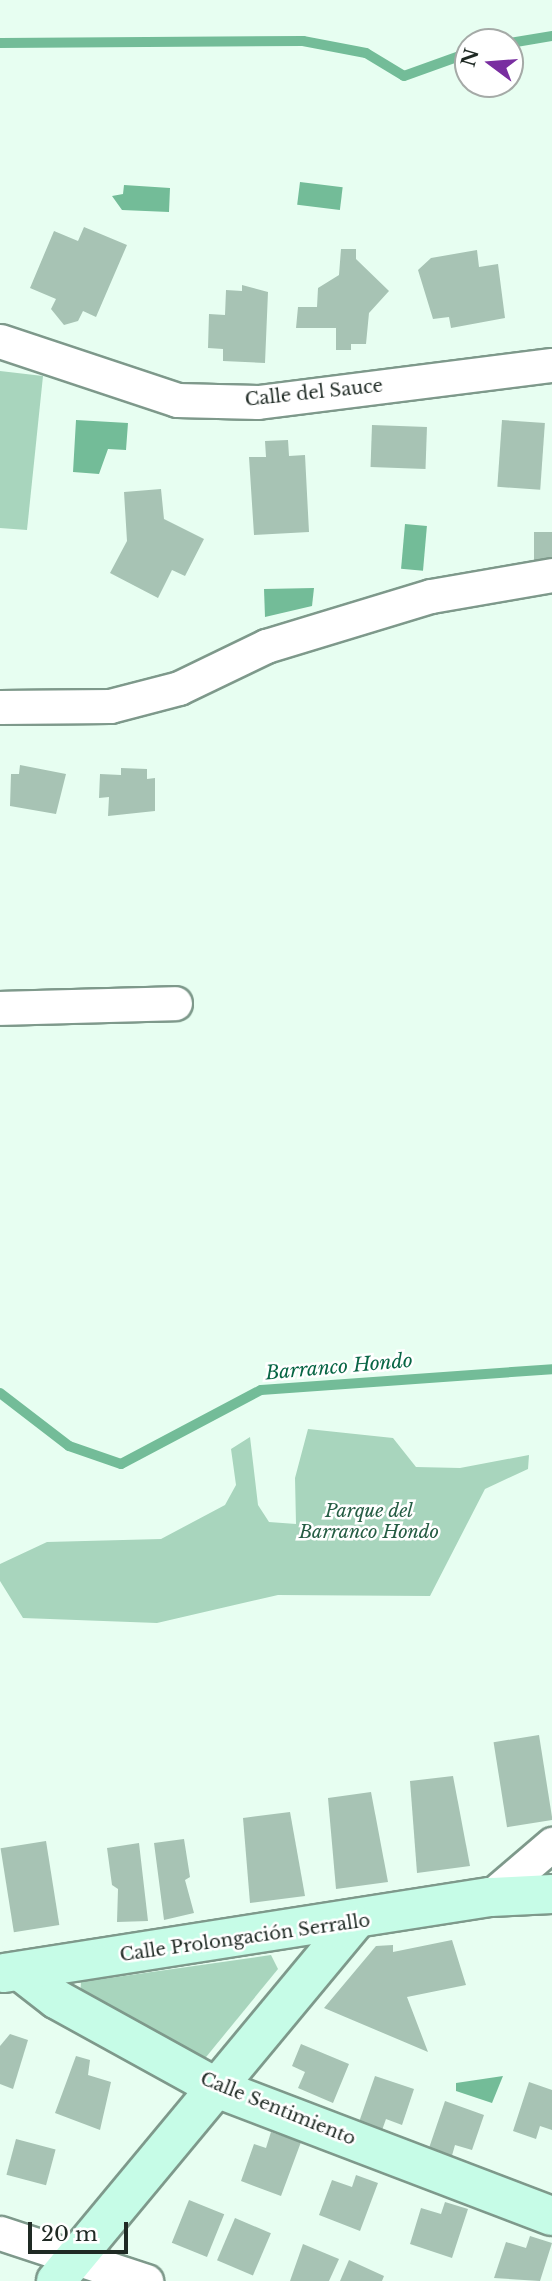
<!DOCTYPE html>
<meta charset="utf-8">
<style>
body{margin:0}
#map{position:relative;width:552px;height:2281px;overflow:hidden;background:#e7fef1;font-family:"Libre Baskerville",serif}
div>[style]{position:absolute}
.green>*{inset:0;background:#a8d5bd}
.water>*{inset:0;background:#73bc98;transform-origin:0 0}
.stream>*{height:10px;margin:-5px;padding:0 5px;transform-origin:5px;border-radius:5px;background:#73bc98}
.building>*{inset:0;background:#a7c3b4;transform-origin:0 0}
.roads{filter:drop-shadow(2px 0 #7e998b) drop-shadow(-2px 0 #7e998b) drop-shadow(0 2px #7e998b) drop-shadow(0 -2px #7e998b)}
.street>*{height:33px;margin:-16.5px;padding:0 16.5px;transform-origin:16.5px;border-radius:16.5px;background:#fff}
.secondary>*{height:38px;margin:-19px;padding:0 19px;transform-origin:19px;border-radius:19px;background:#c6fce7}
span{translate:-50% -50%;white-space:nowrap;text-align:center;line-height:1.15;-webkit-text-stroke:5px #fff;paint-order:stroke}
.street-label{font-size:18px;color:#1f2a24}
.park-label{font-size:18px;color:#255c43;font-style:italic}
.water-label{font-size:19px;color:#076544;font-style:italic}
.north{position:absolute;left:454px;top:28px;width:70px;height:70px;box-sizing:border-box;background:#fff;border:2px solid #a5aaa7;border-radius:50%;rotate:286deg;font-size:19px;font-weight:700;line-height:28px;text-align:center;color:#1f2a24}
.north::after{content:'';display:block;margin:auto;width:24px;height:32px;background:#792ea0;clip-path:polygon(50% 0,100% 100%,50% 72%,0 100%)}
.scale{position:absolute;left:28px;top:2222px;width:100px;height:32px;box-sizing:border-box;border:4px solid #1f2a24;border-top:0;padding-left:9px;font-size:21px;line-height:24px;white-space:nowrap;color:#1f2a24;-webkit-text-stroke:5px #fff;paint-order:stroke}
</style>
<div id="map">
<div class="green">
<i style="clip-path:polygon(0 371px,43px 376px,27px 530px,0 528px)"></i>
<i style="clip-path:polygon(308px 1429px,393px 1438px,416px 1467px,460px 1468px,529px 1455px,528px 1469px,485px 1489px,430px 1596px,278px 1595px,157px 1623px,23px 1618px,0 1581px,0 1564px,47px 1542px,161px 1539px,225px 1505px,236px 1485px,231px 1449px,250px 1437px,258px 1505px,269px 1522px,296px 1524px,295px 1478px)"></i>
<i style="clip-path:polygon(271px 1955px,278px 1969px,202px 2062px,80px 1997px,81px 1982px)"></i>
</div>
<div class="water">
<i style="left:300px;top:182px;width:43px;height:23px;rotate:7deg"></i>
<i style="clip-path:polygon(124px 185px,170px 188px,169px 212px,122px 210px,112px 196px,123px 194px)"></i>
<i style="clip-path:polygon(76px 420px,128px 423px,126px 450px,108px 449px,99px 474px,73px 472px)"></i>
<i style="left:405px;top:524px;width:22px;height:45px;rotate:5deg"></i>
<i style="clip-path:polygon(314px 588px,312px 606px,265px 617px,264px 589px)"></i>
<i style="clip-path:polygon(503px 2076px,492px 2103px,456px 2091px,456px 2083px)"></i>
</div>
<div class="stream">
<i style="left:0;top:43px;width:303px;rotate:-0.4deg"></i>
<i style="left:303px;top:41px;width:64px;rotate:10.8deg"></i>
<i style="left:366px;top:53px;width:44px;rotate:31.2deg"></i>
<i style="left:404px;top:76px;width:68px;rotate:-19.8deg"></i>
<i style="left:510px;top:43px;width:43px;rotate:-9.5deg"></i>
<i style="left:0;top:1393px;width:87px;rotate:37.5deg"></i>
<i style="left:69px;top:1446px;width:55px;rotate:19.1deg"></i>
<i style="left:121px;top:1464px;width:158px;rotate:-27.9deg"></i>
<i style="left:261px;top:1390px;width:292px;rotate:-4.1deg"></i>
</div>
<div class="building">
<i style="clip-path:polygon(84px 227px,127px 245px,96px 317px,83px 311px,78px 321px,64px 325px,51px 309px,56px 299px,30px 288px,54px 231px,78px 241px)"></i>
<i style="clip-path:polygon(341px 249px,356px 249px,356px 259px,389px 291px,369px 313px,366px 344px,351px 344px,351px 350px,336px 350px,336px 328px,296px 328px,298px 307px,317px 307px,318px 288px,339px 275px)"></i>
<i style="clip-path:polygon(477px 250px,479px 267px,498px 264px,505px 318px,451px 328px,449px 317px,433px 319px,418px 270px,431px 258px)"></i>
<i style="clip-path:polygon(242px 285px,268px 292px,265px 363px,223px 361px,223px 349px,208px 348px,209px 314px,225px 315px,226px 290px,242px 291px)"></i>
<i style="left:502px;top:420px;width:43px;height:67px;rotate:4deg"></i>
<i style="left:372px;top:425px;width:55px;height:42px;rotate:2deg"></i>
<i style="clip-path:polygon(288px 440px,289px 456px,305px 455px,309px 532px,254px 535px,249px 457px,266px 457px,265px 441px)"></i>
<i style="clip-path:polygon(161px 489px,164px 519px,204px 539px,185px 576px,172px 570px,158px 598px,110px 573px,127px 541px,124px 492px)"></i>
<i style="left:552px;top:532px;width:30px;height:18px;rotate:90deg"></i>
<i style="clip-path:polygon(20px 765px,66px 774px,56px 814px,10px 806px,11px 774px,19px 774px)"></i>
<i style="clip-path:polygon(121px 768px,147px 769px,147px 779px,155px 778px,155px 811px,108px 816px,109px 797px,99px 798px,100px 774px,121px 775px)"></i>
<i style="left:539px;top:1735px;width:86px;height:46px;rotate:81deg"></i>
<i style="clip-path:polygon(453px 1776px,470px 1866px,417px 1873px,410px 1781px)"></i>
<i style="clip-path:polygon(371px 1792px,388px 1882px,336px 1889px,328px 1798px)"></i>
<i style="clip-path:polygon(290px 1812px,305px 1896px,250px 1903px,243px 1818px)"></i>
<i style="clip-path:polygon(184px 1839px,190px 1877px,185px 1880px,194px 1913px,164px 1920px,154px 1843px)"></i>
<i style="left:46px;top:1841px;width:85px;height:46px;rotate:81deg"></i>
<i style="clip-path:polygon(139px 1843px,148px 1921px,117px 1922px,118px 1889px,112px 1885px,107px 1848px)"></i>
<i style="clip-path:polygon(452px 1940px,466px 1985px,407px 1997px,428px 2052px,324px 2008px,376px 1946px,393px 1945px,393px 1952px)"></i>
<i style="clip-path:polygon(10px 2034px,28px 2040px,13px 2089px,0 2084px,0 2046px)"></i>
<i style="clip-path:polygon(301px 2044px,349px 2064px,333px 2103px,298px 2088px,305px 2072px,292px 2066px)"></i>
<i style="clip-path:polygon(76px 2056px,90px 2060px,88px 2075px,111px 2082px,100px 2130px,55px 2113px)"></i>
<i style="clip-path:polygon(375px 2076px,414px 2089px,402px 2125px,386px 2119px,381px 2133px,358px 2125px)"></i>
<i style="clip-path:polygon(529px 2082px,552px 2090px,552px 2130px,540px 2126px,536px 2139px,513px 2131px)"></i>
<i style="clip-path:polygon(445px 2101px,484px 2115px,472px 2150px,455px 2145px,451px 2159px,428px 2151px)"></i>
<i style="clip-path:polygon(271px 2132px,301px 2142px,281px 2196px,241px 2181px,254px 2144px,266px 2148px)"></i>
<i style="left:16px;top:2139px;width:41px;height:37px;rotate:15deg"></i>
<i style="clip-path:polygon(356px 2175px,378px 2183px,360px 2231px,319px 2215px,332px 2180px,352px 2187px)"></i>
<i style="left:189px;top:2200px;width:38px;height:46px;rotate:22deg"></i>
<i style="clip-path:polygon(445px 2202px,468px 2209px,452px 2258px,410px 2244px,421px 2208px,441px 2214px)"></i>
<i style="left:235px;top:2218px;width:39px;height:46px;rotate:23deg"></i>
<i style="clip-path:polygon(530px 2236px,552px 2243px,540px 2281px,494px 2278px,506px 2242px,526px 2248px)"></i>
<i style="clip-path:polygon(303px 2244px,339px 2259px,329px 2281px,290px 2281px)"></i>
<i style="clip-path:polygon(349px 2260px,384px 2276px,382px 2281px,340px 2281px)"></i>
</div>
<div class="roads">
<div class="street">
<i style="left:0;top:341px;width:187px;rotate:18.4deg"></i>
<i style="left:177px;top:400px;width:81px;rotate:1.4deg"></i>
<i style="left:258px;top:402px;width:296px;rotate:-7.2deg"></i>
<i style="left:0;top:707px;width:110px;rotate:-0.5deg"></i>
<i style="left:110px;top:706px;width:71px;rotate:-14.6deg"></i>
<i style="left:179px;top:688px;width:97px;rotate:-25.8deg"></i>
<i style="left:266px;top:646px;width:172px;rotate:-16.9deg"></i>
<i style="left:431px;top:596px;width:123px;rotate:-9.8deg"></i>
<i style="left:0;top:1008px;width:175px;rotate:-1.6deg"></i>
<i style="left:490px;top:1897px;width:82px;rotate:-40.5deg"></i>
<i style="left:0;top:2233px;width:154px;rotate:18.2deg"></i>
</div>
<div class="secondary">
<i style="left:20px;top:1971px;width:46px;rotate:37.9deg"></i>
<i style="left:56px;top:1999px;width:186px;rotate:28.9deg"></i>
<i style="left:219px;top:2089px;width:356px;rotate:20.9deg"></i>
<i style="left:4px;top:1973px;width:492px;rotate:-8.9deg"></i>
<i style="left:490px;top:1897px;width:62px;rotate:-2.8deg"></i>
<i style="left:56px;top:2281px;width:465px;rotate:-50.3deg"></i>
</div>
</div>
<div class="street-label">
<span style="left:314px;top:393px;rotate:-6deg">Calle del Sauce</span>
<span style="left:245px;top:1938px;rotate:-8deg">Calle Prolongación Serrallo</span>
<span style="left:278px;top:2109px;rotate:22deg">Calle Sentimiento</span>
</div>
<div class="park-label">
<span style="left:369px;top:1522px">Parque del<br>Barranco Hondo</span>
</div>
<div class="water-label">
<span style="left:339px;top:1367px;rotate:-5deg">Barranco Hondo</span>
</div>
<div class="north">N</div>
<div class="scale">20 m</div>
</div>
